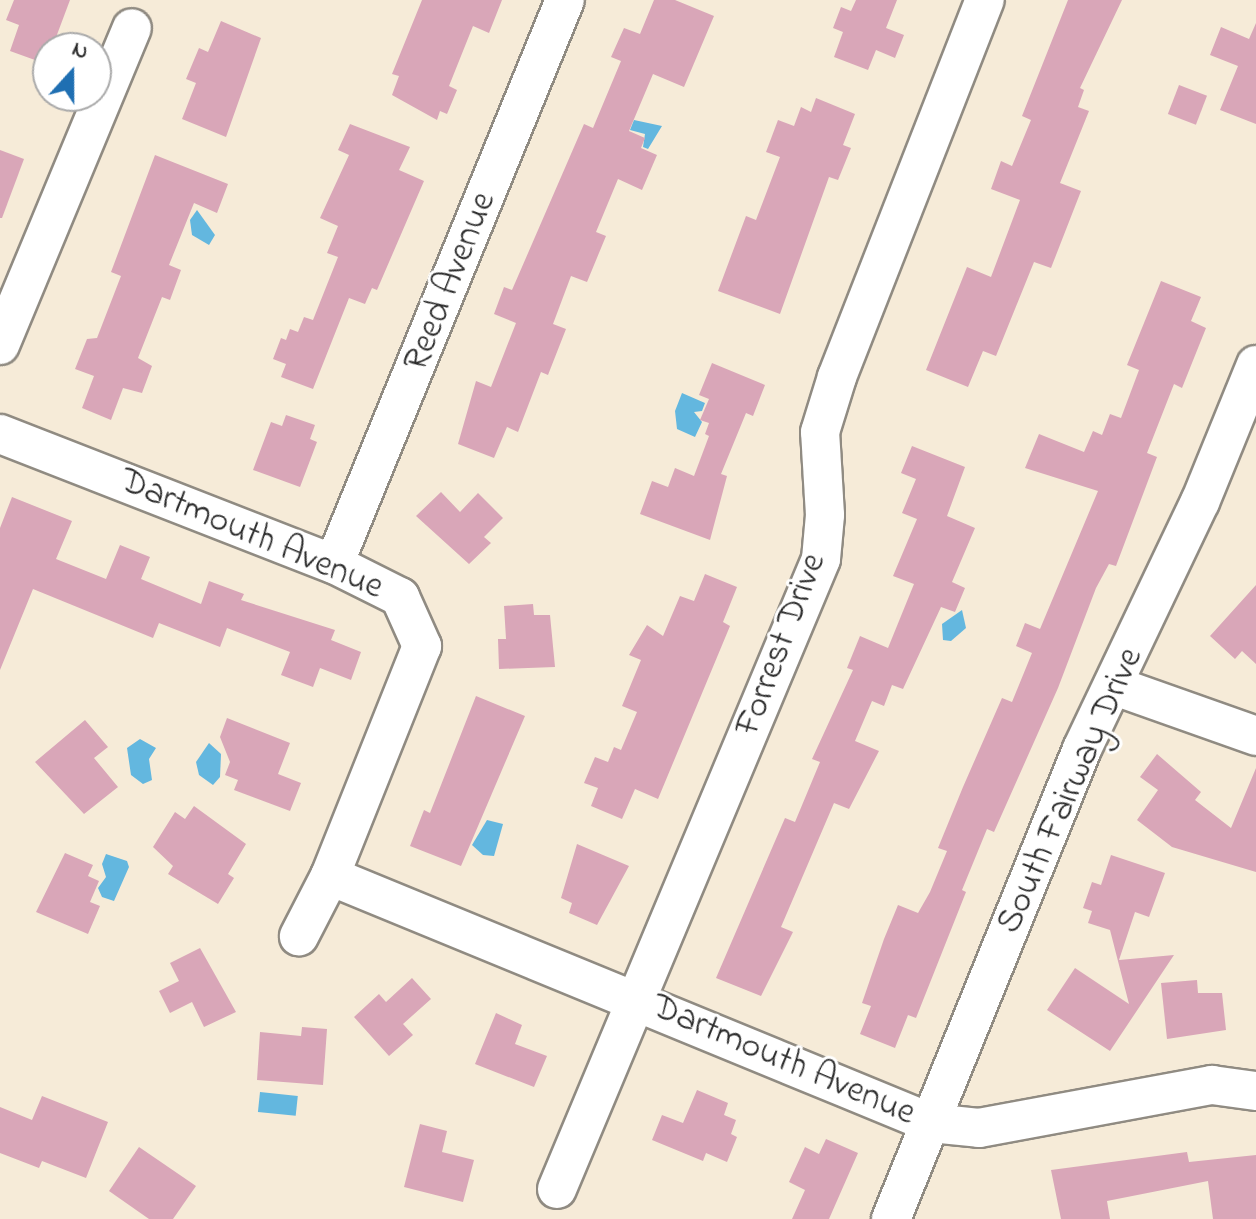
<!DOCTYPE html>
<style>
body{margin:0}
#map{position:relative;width:1256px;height:1219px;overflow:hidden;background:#f6ebd8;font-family:"Indie Flower",sans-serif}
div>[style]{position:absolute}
.water>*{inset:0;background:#63b7df;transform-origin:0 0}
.building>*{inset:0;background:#d9a6b8;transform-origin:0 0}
.roads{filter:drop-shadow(2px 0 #908b82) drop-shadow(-2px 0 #908b82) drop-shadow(0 2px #908b82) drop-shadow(0 -2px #908b82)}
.minor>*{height:38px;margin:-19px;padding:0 19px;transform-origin:19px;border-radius:19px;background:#fff}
span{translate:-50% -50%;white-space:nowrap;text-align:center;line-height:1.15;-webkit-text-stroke:6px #fff;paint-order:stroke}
.street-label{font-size:36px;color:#2b2b2b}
.north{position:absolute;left:32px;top:32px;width:80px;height:80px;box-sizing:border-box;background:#fff;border:2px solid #aaa;border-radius:50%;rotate:21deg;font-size:22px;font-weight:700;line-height:32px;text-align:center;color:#2b2b2b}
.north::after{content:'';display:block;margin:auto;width:28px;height:36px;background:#1f6fb2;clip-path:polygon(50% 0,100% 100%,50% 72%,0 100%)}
</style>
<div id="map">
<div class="water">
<i style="clip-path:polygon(634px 120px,662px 126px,648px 149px,643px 147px,645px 134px,630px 130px)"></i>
<i style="clip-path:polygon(197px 210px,215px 235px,209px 245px,192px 235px,190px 220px)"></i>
<i style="clip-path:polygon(682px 393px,705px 403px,702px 411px,694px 412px,702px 422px,695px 437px,677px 429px,675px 411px)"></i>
<i style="clip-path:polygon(962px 610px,966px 628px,951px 641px,943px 640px,942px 624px)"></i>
<i style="clip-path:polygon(140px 739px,156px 748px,149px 759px,152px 780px,143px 784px,131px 775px,127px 748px)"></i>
<i style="clip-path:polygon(209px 743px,221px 754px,220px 777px,213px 785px,199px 775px,196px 762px)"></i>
<i style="clip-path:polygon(487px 820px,503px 824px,494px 856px,483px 855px,472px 845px)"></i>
<i style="clip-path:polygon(106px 854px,127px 861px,129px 867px,114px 901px,102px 897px,98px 888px,106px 877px,102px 864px)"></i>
<i style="left:260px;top:1092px;width:38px;height:20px;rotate:6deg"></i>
</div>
<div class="building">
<i style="clip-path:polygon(14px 0,70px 0,46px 64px,10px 51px,19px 25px,6px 20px)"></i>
<i style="clip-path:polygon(422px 0,502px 0,489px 33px,473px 26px,449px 86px,457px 90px,447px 114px,440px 111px,437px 120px,392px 95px,399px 76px,392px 74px)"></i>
<i style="clip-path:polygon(654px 0,675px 0,714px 16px,684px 87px,653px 74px,629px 131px,645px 138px,641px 148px,657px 155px,642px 190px,618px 179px,596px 232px,606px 236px,587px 282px,571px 276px,553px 324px,566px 329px,548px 375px,541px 372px,518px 432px,507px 427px,494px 458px,458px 444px,476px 381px,491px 387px,516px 323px,494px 314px,504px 287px,512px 290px,584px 124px,593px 128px,621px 61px,611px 57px,624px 28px,640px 34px)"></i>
<i style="clip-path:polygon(856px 0,897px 0,886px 28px,904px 35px,895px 58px,876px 50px,868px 70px,834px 57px,843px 32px,833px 28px,841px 7px,851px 11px)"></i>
<i style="clip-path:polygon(1068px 0,1122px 0,1080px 88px,1084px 90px,1078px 107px,1089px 111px,1060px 183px,1081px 191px,1051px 268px,1034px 262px,996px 356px,983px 351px,968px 387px,926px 370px,967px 267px,991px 277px,1020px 200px,991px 189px,1001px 161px,1012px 166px,1031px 120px,1022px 116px)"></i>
<i style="clip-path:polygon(221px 21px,261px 38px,226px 137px,182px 119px,196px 83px,186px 79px,199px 48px,208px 52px)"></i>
<i style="clip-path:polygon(1256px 23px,1256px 124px,1220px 110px,1238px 66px,1210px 55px,1221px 27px,1249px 39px)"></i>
<i style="left:1179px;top:85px;width:30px;height:31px;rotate:21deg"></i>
<i style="clip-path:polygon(816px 98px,855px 114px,843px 145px,851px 148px,838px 180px,829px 177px,780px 314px,718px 291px,746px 216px,756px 220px,780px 157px,766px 152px,778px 120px,794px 126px,801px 107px,811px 112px)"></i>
<i style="clip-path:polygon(350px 124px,410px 147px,399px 170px,424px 181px,377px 290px,372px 288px,365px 304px,349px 298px,313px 389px,281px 377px,286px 364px,273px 359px,281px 338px,286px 340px,290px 329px,298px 332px,304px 317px,313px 320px,338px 257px,327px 253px,338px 226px,320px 218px,349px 155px,338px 150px)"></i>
<i style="clip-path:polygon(0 150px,24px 159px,2px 218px,0 218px)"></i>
<i style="clip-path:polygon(155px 155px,228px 184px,217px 213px,194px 203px,169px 265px,181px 270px,170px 300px,162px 297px,138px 358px,152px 366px,142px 393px,123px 388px,111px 420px,82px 408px,94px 376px,75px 369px,87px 339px,97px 338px,121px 276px,111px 272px)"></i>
<i style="clip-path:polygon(1161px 281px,1201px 297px,1191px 321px,1206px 328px,1182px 388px,1174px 384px,1147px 453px,1157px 457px,1116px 566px,1109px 564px,1096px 588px,1058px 688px,994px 832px,987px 829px,962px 890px,966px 892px,916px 1018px,908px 1015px,895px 1048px,860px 1034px,871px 1006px,862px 1003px,884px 939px,898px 905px,918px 913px,930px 892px,947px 851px,938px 848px,963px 787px,1002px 698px,1012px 702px,1032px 653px,1016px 646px,1025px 623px,1040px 629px,1098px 491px,1025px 468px,1039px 434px,1084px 452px,1093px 431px,1102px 435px,1110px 414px,1121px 418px,1139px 370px,1127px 365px)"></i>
<i style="clip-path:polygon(712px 363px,765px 385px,753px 416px,746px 413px,721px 474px,727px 476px,710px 540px,640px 514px,652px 481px,668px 487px,675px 468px,694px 476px,709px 436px,705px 434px,709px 423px,700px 420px,709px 399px,699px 395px)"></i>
<i style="clip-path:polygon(286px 415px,315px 425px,310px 439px,317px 442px,300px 487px,253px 470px,271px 422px,282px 426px)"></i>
<i style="clip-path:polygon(912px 446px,965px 467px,947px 516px,975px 528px,952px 582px,965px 588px,955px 612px,941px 607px,903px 689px,892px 685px,884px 706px,872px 701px,855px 741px,879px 751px,849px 809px,834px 803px,781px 927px,793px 932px,761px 996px,716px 978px,785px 818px,795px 822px,820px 762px,812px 759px,853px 670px,847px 668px,860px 636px,888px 648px,914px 584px,893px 576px,917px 519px,902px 513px,916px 479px,901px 473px)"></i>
<i style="clip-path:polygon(441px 492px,460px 512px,478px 493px,503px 518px,484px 537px,491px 543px,469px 564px,416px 516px)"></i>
<i style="clip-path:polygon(12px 497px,72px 521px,56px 559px,106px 579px,120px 545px,150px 557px,141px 579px,201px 604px,209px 581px,244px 594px,241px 600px,335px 630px,331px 640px,361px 652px,351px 680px,320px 668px,313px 687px,281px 675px,290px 652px,227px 628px,220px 647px,159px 623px,153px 638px,33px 589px,0 670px,0 528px)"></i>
<i style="clip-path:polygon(705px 574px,737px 587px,723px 622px,730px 626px,658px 799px,635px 789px,622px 819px,591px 806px,598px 788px,584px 783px,595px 757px,608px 762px,614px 747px,621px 750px,637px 712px,622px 706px,641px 660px,629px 655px,647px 625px,663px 636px,680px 596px,694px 601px)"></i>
<i style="clip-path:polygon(1256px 585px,1256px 664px,1242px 651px,1235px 659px,1210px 636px)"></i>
<i style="clip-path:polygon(533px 604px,534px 615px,550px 615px,555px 667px,499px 669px,498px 639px,506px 639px,504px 606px)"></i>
<i style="clip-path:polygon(476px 696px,525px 716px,461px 866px,410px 846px,424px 810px,430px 813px)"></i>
<i style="clip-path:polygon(227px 718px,290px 743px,278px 774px,301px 783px,290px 811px,234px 790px,238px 780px,225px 775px,230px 762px,220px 737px)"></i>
<i style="clip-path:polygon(85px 720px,108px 747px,94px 758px,118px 787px,84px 814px,35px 762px)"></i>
<i style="clip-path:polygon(1157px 754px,1201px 792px,1195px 800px,1231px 828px,1256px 768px,1256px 872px,1172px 847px,1137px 820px,1158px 790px,1140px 777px)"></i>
<i style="clip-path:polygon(194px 806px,246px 844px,228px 874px,234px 878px,218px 904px,168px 874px,173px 866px,153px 847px,175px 812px,185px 819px)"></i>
<i style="clip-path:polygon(577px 844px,629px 866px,597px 925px,569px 913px,572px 903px,561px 898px)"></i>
<i style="clip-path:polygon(65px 853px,93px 865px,88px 876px,99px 881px,90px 902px,100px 906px,88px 934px,36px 912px)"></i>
<i style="clip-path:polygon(1111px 855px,1165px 873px,1149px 917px,1135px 912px,1119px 960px,1174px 955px,1110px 1051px,1047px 1010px,1075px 968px,1129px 1004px,1110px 930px,1088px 923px,1092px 911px,1083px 908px,1092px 882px,1101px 885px)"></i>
<i style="clip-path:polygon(200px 948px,236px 1012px,204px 1027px,192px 1002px,170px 1013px,159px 991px,179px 981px,170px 963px)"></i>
<i style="clip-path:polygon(412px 978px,431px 999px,403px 1024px,413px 1035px,389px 1056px,354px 1017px,379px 994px,386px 1002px)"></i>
<i style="clip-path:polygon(1197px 980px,1198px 993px,1222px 993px,1226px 1030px,1167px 1039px,1161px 983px)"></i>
<i style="clip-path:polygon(496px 1013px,522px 1025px,515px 1044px,547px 1056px,534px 1087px,475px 1064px)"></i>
<i style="clip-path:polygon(302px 1027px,327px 1029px,323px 1085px,257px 1080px,260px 1032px,301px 1036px)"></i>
<i style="clip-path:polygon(697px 1090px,728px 1103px,724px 1115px,736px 1120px,731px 1134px,737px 1137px,727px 1162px,706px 1153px,703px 1161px,652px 1140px,662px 1115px,683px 1123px)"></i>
<i style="clip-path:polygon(42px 1096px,108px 1122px,86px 1178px,42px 1161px,39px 1168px,0 1153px,0 1107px,32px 1120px)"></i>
<i style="clip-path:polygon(420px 1124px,447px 1131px,442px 1152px,474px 1160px,463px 1202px,404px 1187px)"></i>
<i style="clip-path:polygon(826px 1139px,858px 1153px,829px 1219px,792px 1219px,805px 1190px,789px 1182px,805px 1147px,819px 1154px)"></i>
<i style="clip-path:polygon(139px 1147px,196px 1186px,173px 1219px,149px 1219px,109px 1191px)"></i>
<i style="clip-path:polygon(1187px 1152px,1189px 1162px,1256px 1155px,1256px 1219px,1213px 1219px,1208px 1181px,1107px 1201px,1110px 1219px,1061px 1219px,1051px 1170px)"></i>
</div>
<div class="roads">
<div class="minor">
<i style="left:0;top:345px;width:343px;rotate:-67.4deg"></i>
<i style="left:0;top:434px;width:358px;rotate:21.3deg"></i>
<i style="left:334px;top:564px;width:74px;rotate:26.6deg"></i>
<i style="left:400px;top:597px;width:54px;rotate:65.8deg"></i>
<i style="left:422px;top:646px;width:248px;rotate:111.8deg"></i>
<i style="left:330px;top:876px;width:68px;rotate:117.3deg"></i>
<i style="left:334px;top:564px;width:609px;rotate:-67.73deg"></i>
<i style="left:1115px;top:686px;width:150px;rotate:19.5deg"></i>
<i style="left:330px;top:876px;width:650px;rotate:22.34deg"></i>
<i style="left:931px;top:1123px;width:48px;rotate:5.9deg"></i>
<i style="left:979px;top:1128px;width:237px;rotate:-10.5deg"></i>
<i style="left:1212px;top:1085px;width:44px;rotate:7.8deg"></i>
<i style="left:557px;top:1189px;width:683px;rotate:-67.26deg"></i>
<i style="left:821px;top:559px;width:44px;rotate:-84.8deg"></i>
<i style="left:825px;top:515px;width:83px;rotate:-93.4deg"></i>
<i style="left:820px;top:432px;width:58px;rotate:-72.8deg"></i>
<i style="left:837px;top:377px;width:405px;rotate:-68.6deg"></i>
<i style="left:891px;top:1219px;width:507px;rotate:-67.88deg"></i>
<i style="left:1082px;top:749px;width:274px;rotate:-64.5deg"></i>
<i style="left:1200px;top:502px;width:148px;rotate:-67.8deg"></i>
</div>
</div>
<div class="street-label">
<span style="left:451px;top:282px;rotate:-68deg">Reed Avenue</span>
<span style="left:251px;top:535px;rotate:23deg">Dartmouth Avenue</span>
<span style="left:782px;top:645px;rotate:-69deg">Forrest Drive</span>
<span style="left:1071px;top:791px;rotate:-66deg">South Fairway Drive</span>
<span style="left:783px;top:1061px;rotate:23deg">Dartmouth Avenue</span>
</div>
<div class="north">N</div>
</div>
